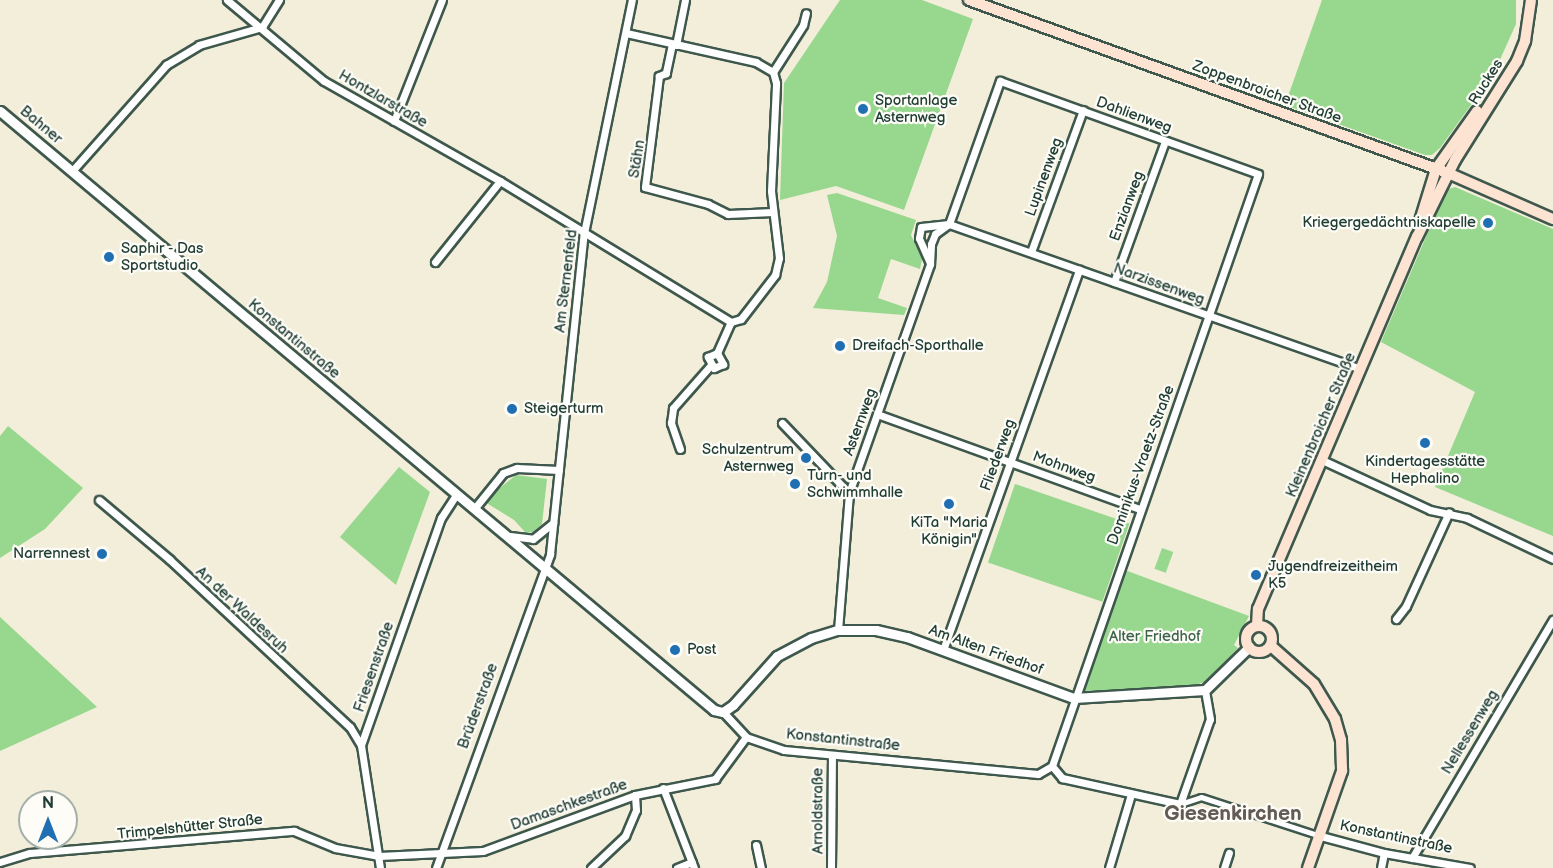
<!DOCTYPE html>
<meta charset="utf-8">
<style>
body{margin:0}
#map{position:relative;width:1553px;height:868px;overflow:hidden;background:#f2eed9;font-family:"Balsamiq Sans",sans-serif}
div>[style]{position:absolute}
.green>*{inset:0;background:#97d78e;transform-origin:0 0}
.roads{filter:drop-shadow(2px 0 #3f584d) drop-shadow(-2px 0 #3f584d) drop-shadow(0 2px #3f584d) drop-shadow(0 -2px #3f584d)}
.pedestrian>*{height:5px;margin:-2.5px;padding:0 2.5px;transform-origin:2.5px;border-radius:2.5px;background:#fff}
.minor>*{height:7px;margin:-3.5px;padding:0 3.5px;transform-origin:3.5px;border-radius:3.5px;background:#fff}
.tertiary>*{height:9px;margin:-4.5px;padding:0 4.5px;transform-origin:4.5px;border-radius:4.5px;background:#fff}
.secondary>*{height:10px;margin:-5px;padding:0 5px;transform-origin:5px;border-radius:5px;background:#fde3d1}
.secondary>.ring{margin:-5px;padding:0;box-sizing:content-box;background:none;border:10px solid #fde3d1;border-radius:50%}
.dots>*{width:16px;height:16px;translate:-50% -50%;box-sizing:border-box;border:3px solid #fdfcf7;border-radius:50%}
span{translate:-50% -50%;white-space:nowrap;text-align:center;line-height:1.15;-webkit-text-stroke:4.5px #fdfcf7;paint-order:stroke}
.street-label{font-size:15px;color:#1f3d34}
.poi-label{font-size:15px;color:#1f3d34}
.left{translate:0 -50%;text-align:left}
.right{translate:-100% -50%;text-align:right}
.park-label{font-size:15px;color:#3d644a}
.district-label{font-size:21px;color:#625c55;font-weight:700}
.north{position:absolute;left:18px;top:790px;width:60px;height:60px;box-sizing:border-box;background:#fdfcf7;border:2px solid #a4b0a9;border-radius:50%;rotate:0deg;font-size:16px;font-weight:700;line-height:24px;text-align:center;color:#1f3d34}
.north::after{content:'';display:block;margin:auto;width:21px;height:27px;background:#1f6fb2;clip-path:polygon(50% 0,100% 100%,50% 72%,0 100%)}
</style>
<div id="map">
<div class="green">
<i style="clip-path:polygon(840px 0,922px 0,973px 19px,904px 210px,836px 186px,780px 200px,784px 83px)"></i>
<i style="clip-path:polygon(1322px 0,1516px 0,1516px 24px,1494px 73px,1440px 148px,1432px 155px,1425px 155px,1285px 105px)"></i>
<i style="clip-path:polygon(1455px 187px,1553px 229px,1553px 536px,1435px 487px,1475px 392px,1381px 342px,1446px 190px)"></i>
<i style="clip-path:polygon(837px 193px,916px 220px,911px 235px,922px 259px,920px 269px,891px 259px,878px 298px,907px 308px,904px 315px,813px 308px,827px 282px,837px 236px,827px 195px)"></i>
<i style="clip-path:polygon(8px 426px,83px 488px,45px 529px,0 558px,0 436px)"></i>
<i style="clip-path:polygon(399px 467px,430px 492px,396px 585px,340px 537px)"></i>
<i style="clip-path:polygon(516px 475px,547px 479px,542px 524px,533px 532px,526px 533px,514px 520px,485px 502px,491px 491px,495px 492px)"></i>
<i style="left:1015px;top:484px;width:121px;height:83px;rotate:19deg"></i>
<i style="left:1162px;top:548px;width:12px;height:22px;rotate:20deg"></i>
<i style="clip-path:polygon(1122px 569px,1249px 616px,1234px 645px,1238px 648px,1207px 681px,1190px 687px,1084px 691px)"></i>
<i style="clip-path:polygon(0 617px,97px 707px,0 751px)"></i>
</div>
<div class="roads">
<div class="pedestrian">
<i style="left:1180px;top:804px;width:22px;rotate:-18deg"></i>
<i style="left:1201px;top:797px;width:122px;rotate:18.1deg"></i>
</div>
<div class="minor">
<i style="left:227px;top:0;width:126px;rotate:39.9deg"></i>
<i style="left:324px;top:81px;width:202px;rotate:29.6deg"></i>
<i style="left:500px;top:181px;width:271px;rotate:31.4deg"></i>
<i style="left:731px;top:322px;width:10px;rotate:-17deg"></i>
<i style="left:741px;top:319px;width:56px;rotate:-52.3deg"></i>
<i style="left:775px;top:275px;width:17px;rotate:-77deg"></i>
<i style="left:779px;top:258px;width:67px;rotate:-96.8deg"></i>
<i style="left:771px;top:191px;width:108px;rotate:-87.3deg"></i>
<i style="left:776px;top:83px;width:11px;rotate:-105deg"></i>
<i style="left:773px;top:72px;width:20px;rotate:-150deg"></i>
<i style="left:756px;top:62px;width:133px;rotate:-167.4deg"></i>
<i style="left:262px;top:27px;width:32px;rotate:-58deg"></i>
<i style="left:672px;top:44px;width:30px;rotate:102deg"></i>
<i style="left:666px;top:73px;width:8px;rotate:157deg"></i>
<i style="left:659px;top:76px;width:112px;rotate:97.2deg"></i>
<i style="left:645px;top:187px;width:65px;rotate:15.1deg"></i>
<i style="left:708px;top:204px;width:22px;rotate:27deg"></i>
<i style="left:728px;top:214px;width:45px;rotate:-2.5deg"></i>
<i style="left:676px;top:45px;width:46px;rotate:-78.7deg"></i>
<i style="left:773px;top:72px;width:56px;rotate:-57.4deg"></i>
<i style="left:803px;top:25px;width:12px;rotate:-76deg"></i>
<i style="left:394px;top:121px;width:130px;rotate:-68.4deg"></i>
<i style="left:72px;top:171px;width:142px;rotate:-48.4deg"></i>
<i style="left:166px;top:65px;width:39px;rotate:-31deg"></i>
<i style="left:199px;top:45px;width:66px;rotate:-15.9deg"></i>
<i style="left:1031px;top:252px;width:151px;rotate:-69.9deg"></i>
<i style="left:435px;top:262px;width:104px;rotate:-51.3deg"></i>
<i style="left:930px;top:263px;width:27px;rotate:-114deg"></i>
<i style="left:919px;top:238px;width:11px;rotate:-80deg"></i>
<i style="left:921px;top:227px;width:28px;rotate:-6deg"></i>
<i style="left:949px;top:224px;width:436px;rotate:19.4deg"></i>
<i style="left:1114px;top:282px;width:150px;rotate:-70.1deg"></i>
<i style="left:717px;top:353px;width:13px;rotate:61deg"></i>
<i style="left:723px;top:364px;width:10px;rotate:156deg"></i>
<i style="left:714px;top:368px;width:13px;rotate:-119deg"></i>
<i style="left:708px;top:357px;width:10px;rotate:-24deg"></i>
<i style="left:717px;top:353px;width:34px;rotate:-66deg"></i>
<i style="left:877px;top:414px;width:280px;rotate:19.9deg"></i>
<i style="left:782px;top:423px;width:97px;rotate:46.3deg"></i>
<i style="left:680px;top:449px;width:28px;rotate:-109deg"></i>
<i style="left:671px;top:423px;width:15px;rotate:-82deg"></i>
<i style="left:673px;top:408px;width:56px;rotate:-48.6deg"></i>
<i style="left:1322px;top:460px;width:119px;rotate:24.8deg"></i>
<i style="left:1430px;top:510px;width:38px;rotate:12deg"></i>
<i style="left:1467px;top:518px;width:95px;rotate:25.5deg"></i>
<i style="left:99px;top:500px;width:92px;rotate:40.1deg"></i>
<i style="left:169px;top:559px;width:247px;rotate:42.9deg"></i>
<i style="left:350px;top:727px;width:21px;rotate:59deg"></i>
<i style="left:474px;top:509px;width:46px;rotate:-51.1deg"></i>
<i style="left:503px;top:473px;width:15px;rotate:-20deg"></i>
<i style="left:517px;top:468px;width:42px;rotate:2.7deg"></i>
<i style="left:510px;top:536px;width:23px;rotate:7deg"></i>
<i style="left:533px;top:539px;width:26px;rotate:-39deg"></i>
<i style="left:1396px;top:619px;width:16px;rotate:-52deg"></i>
<i style="left:1406px;top:606px;width:103px;rotate:-65.4deg"></i>
<i style="left:838px;top:630px;width:137px;rotate:-85.4deg"></i>
<i style="left:849px;top:493px;width:243px;rotate:-70.5deg"></i>
<i style="left:930px;top:264px;width:20px;rotate:-87deg"></i>
<i style="left:931px;top:244px;width:11px;rotate:-68deg"></i>
<i style="left:935px;top:234px;width:17px;rotate:-36deg"></i>
<i style="left:949px;top:224px;width:152px;rotate:-70.4deg"></i>
<i style="left:1000px;top:81px;width:274px;rotate:19.8deg"></i>
<i style="left:1258px;top:174px;width:627px;rotate:109.19deg"></i>
<i style="left:943px;top:650px;width:404px;rotate:-70.3deg"></i>
<i style="left:723px;top:712px;width:34px;rotate:47deg"></i>
<i style="left:746px;top:737px;width:40px;rotate:18.9deg"></i>
<i style="left:784px;top:750px;width:255px;rotate:5.4deg"></i>
<i style="left:1038px;top:774px;width:16px;rotate:-30deg"></i>
<i style="left:1052px;top:766px;width:16px;rotate:50deg"></i>
<i style="left:1062px;top:778px;width:121px;rotate:12.4deg"></i>
<i style="left:1180px;top:804px;width:90px;rotate:-70.6deg"></i>
<i style="left:1210px;top:719px;width:29px;rotate:-100deg"></i>
<i style="left:663px;top:788px;width:86px;rotate:68.8deg"></i>
<i style="left:1317px;top:835px;width:69px;rotate:15deg"></i>
<i style="left:1384px;top:853px;width:87px;rotate:9.9deg"></i>
<i style="left:756px;top:845px;width:24px;rotate:78deg"></i>
<i style="left:1412px;top:858px;width:277px;rotate:-59.4deg"></i>
<i style="left:0;top:862px;width:31px;rotate:-17deg"></i>
<i style="left:30px;top:853px;width:265px;rotate:-4.8deg"></i>
<i style="left:294px;top:831px;width:44px;rotate:22.5deg"></i>
<i style="left:335px;top:848px;width:45px;rotate:10.3deg"></i>
<i style="left:379px;top:856px;width:104px;rotate:-2.8deg"></i>
<i style="left:483px;top:851px;width:162px;rotate:-20.2deg"></i>
<i style="left:635px;top:795px;width:82px;rotate:-11.3deg"></i>
<i style="left:715px;top:779px;width:52px;rotate:-53.6deg"></i>
<i style="left:380px;top:868px;width:124px;rotate:-98.8deg"></i>
<i style="left:361px;top:745px;width:241px;rotate:-70.6deg"></i>
<i style="left:441px;top:518px;width:27px;rotate:-57deg"></i>
<i style="left:436px;top:868px;width:334px;rotate:-70deg"></i>
<i style="left:550px;top:554px;width:323px;rotate:-84deg"></i>
<i style="left:584px;top:233px;width:238px;rotate:-78.4deg"></i>
<i style="left:591px;top:868px;width:47px;rotate:-43.3deg"></i>
<i style="left:625px;top:836px;width:28px;rotate:-67deg"></i>
<i style="left:636px;top:810px;width:15px;rotate:-94deg"></i>
<i style="left:677px;top:868px;width:16px;rotate:-22deg"></i>
<i style="left:831px;top:868px;width:113px;rotate:-89.5deg"></i>
<i style="left:1109px;top:868px;width:77px;rotate:-73.4deg"></i>
<i style="left:1224px;top:868px;width:16px;rotate:-72deg"></i>
<i style="left:1381px;top:868px;width:15px;rotate:-79deg"></i>
</div>
<div class="tertiary">
<i style="left:0;top:111px;width:932px;rotate:39.99deg"></i>
<i style="left:714px;top:710px;width:9px;rotate:13deg"></i>
<i style="left:723px;top:712px;width:12px;rotate:-35deg"></i>
<i style="left:733px;top:705px;width:66px;rotate:-48.1deg"></i>
<i style="left:777px;top:656px;width:38px;rotate:-28deg"></i>
<i style="left:811px;top:638px;width:28px;rotate:-17deg"></i>
<i style="left:838px;top:630px;width:38px"></i>
<i style="left:876px;top:630px;width:32px;rotate:13deg"></i>
<i style="left:907px;top:637px;width:178px;rotate:20.1deg"></i>
<i style="left:1074px;top:698px;width:131px;rotate:-3.5deg"></i>
<i style="left:1205px;top:690px;width:62px;rotate:-44.3deg"></i>
</div>
<div class="secondary">
<i style="left:969px;top:0;width:509px;rotate:19.86deg"></i>
<i style="left:1448px;top:173px;width:115px;rotate:23.7deg"></i>
<i style="left:1420px;top:221px;width:54px;rotate:-72.9deg"></i>
<i style="left:1436px;top:169px;width:71px;rotate:-54.7deg"></i>
<i class="ring" style="left:1246px;top:626px;width:16px;height:16px"></i>
<i style="left:1257px;top:626px;width:17px;rotate:-87deg"></i>
<i style="left:1258px;top:609px;width:405px;rotate:-66.9deg"></i>
<i style="left:1417px;top:237px;width:86px;rotate:-63.7deg"></i>
<i style="left:1455px;top:160px;width:117px;rotate:-57.9deg"></i>
<i style="left:1517px;top:61px;width:22px;rotate:-68deg"></i>
<i style="left:1525px;top:41px;width:41px;rotate:-81.7deg"></i>
<i style="left:1271px;top:646px;width:57px;rotate:41.5deg"></i>
<i style="left:1314px;top:684px;width:41px;rotate:59deg"></i>
<i style="left:1335px;top:719px;width:22px;rotate:74deg"></i>
<i style="left:1341px;top:740px;width:31px;rotate:88deg"></i>
<i style="left:1342px;top:771px;width:103px;rotate:109.3deg"></i>
</div>
</div>
<div class="dots">
<i style="left:863px;top:109px;background:#1f6fb2"></i>
<i style="left:1488px;top:223px;background:#1f6fb2"></i>
<i style="left:109px;top:257px;background:#1f6fb2"></i>
<i style="left:840px;top:346px;background:#1f6fb2"></i>
<i style="left:512px;top:409px;background:#1f6fb2"></i>
<i style="left:1425px;top:443px;background:#1f6fb2"></i>
<i style="left:806px;top:458px;background:#1f6fb2"></i>
<i style="left:795px;top:484px;background:#1f6fb2"></i>
<i style="left:949px;top:504px;background:#1f6fb2"></i>
<i style="left:102px;top:554px;background:#1f6fb2"></i>
<i style="left:1256px;top:575px;background:#1f6fb2"></i>
<i style="left:675px;top:650px;background:#1f6fb2"></i>
</div>
<div class="street-label">
<span style="left:1486px;top:82px;rotate:-58deg">Ruckes</span>
<span style="left:1267px;top:92px;rotate:20deg">Zoppenbroicher Straße</span>
<span style="left:383px;top:99px;rotate:30deg">Hontzlarstraße</span>
<span style="left:1134px;top:115px;rotate:20deg">Dahlienweg</span>
<span style="left:41px;top:125px;rotate:40deg">Bahner</span>
<span style="left:637px;top:159px;rotate:-81deg">Stähn</span>
<span style="left:1044px;top:177px;rotate:-70deg">Lupinenweg</span>
<span style="left:1127px;top:206px;rotate:-70deg">Enzianweg</span>
<span style="left:566px;top:281px;rotate:-83deg">Am Sternenfeld</span>
<span style="left:1159px;top:284px;rotate:20deg">Narzissenweg</span>
<span style="left:294px;top:339px;rotate:40deg">Konstantinstraße</span>
<span style="left:860px;top:422px;rotate:-70deg">Asternweg</span>
<span style="left:1321px;top:425px;rotate:-67deg">Kleinenbroicher Straße</span>
<span style="left:998px;top:455px;rotate:-70deg">Fliederweg</span>
<span style="left:1141px;top:465px;rotate:-70deg">Dominikus-Vraetz-Straße</span>
<span style="left:1064px;top:467px;rotate:20deg">Mohnweg</span>
<span style="left:242px;top:610px;rotate:43deg">An der Waldesruh</span>
<span style="left:986px;top:650px;rotate:20deg">Am Alten Friedhof</span>
<span style="left:374px;top:667px;rotate:-71deg">Friesenstraße</span>
<span style="left:478px;top:706px;rotate:-70deg">Brüderstraße</span>
<span style="left:1470px;top:732px;rotate:-59deg">Nellessenweg</span>
<span style="left:843px;top:740px;rotate:6deg">Konstantinstraße</span>
<span style="left:569px;top:805px;rotate:-20deg">Damaschkestraße</span>
<span style="left:818px;top:811px;rotate:-90deg">Arnoldstraße</span>
<span style="left:190px;top:827px;rotate:-6deg">Trimpelshütter Straße</span>
<span style="left:1396px;top:837px;rotate:12deg">Konstantinstraße</span>
</div>
<div class="poi-label">
<span class="left" style="left:875px;top:109px">Sportanlage<br>Asternweg</span>
<span class="right" style="left:1476px;top:223px">Kriegergedächtniskapelle</span>
<span class="left" style="left:121px;top:257px">Saphir - Das<br>Sportstudio</span>
<span class="left" style="left:852px;top:346px">Dreifach-Sporthalle</span>
<span class="left" style="left:524px;top:409px">Steigerturm</span>
<span class="right" style="left:794px;top:458px">Schulzentrum<br>Asternweg</span>
<span style="left:1425px;top:470px">Kindertagesstätte<br>Hephalino</span>
<span class="left" style="left:807px;top:484px">Turn- und<br>Schwimmhalle</span>
<span style="left:949px;top:531px">KiTa "Maria<br>Königin"</span>
<span class="right" style="left:90px;top:554px">Narrennest</span>
<span class="left" style="left:1268px;top:575px">Jugendfreizeitheim<br>K5</span>
<span class="left" style="left:687px;top:650px">Post</span>
</div>
<div class="park-label">
<span style="left:1155px;top:637px">Alter Friedhof</span>
</div>
<div class="district-label">
<span style="left:1233px;top:814px">Giesenkirchen</span>
</div>
<div class="north">N</div>
</div>
